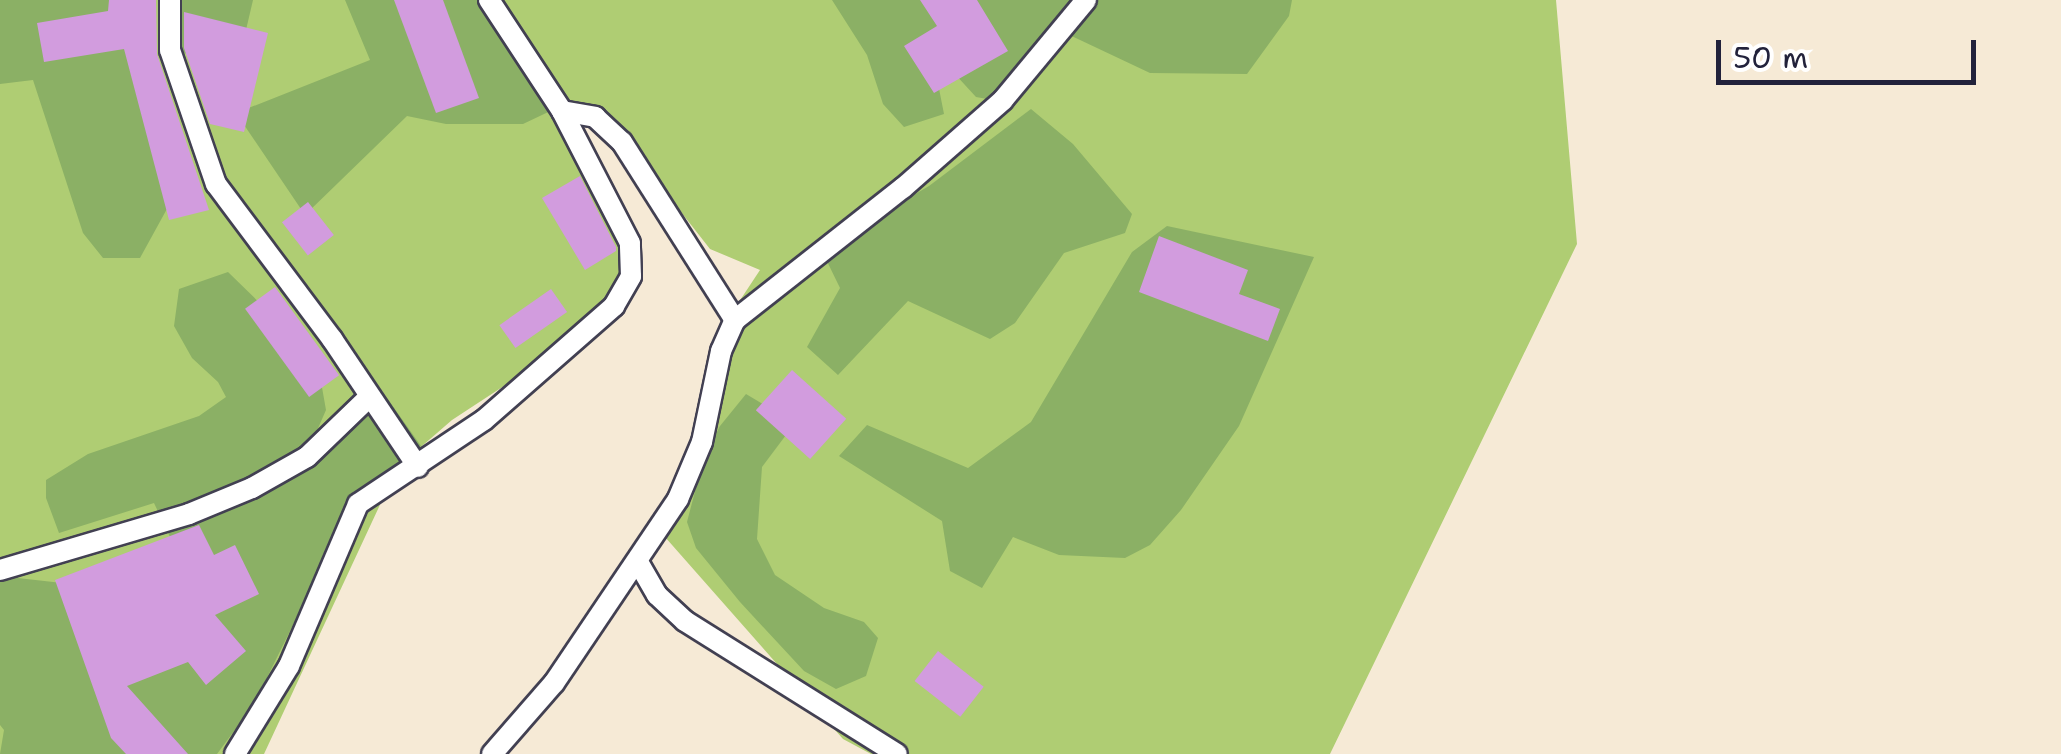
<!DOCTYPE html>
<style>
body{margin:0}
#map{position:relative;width:2061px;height:754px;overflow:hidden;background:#f6ead6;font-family:"Shantell Sans",sans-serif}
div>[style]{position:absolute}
.green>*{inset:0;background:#afcd73}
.forest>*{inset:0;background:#8bb065}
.building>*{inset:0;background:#d29cde;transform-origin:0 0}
.roads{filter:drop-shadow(2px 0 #424052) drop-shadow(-2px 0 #424052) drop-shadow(0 2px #424052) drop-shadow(0 -2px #424052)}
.lane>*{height:20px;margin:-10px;padding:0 10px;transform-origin:10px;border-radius:10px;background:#fff}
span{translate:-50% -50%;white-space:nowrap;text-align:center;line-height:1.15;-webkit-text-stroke:8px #fff;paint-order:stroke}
.scale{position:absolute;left:1716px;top:40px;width:260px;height:45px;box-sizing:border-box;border:5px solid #22223b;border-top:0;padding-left:12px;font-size:30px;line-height:35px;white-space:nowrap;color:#22223b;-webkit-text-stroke:8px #fff;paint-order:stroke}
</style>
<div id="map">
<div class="green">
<i style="clip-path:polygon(0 0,1556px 0,1577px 244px,1330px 754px,871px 754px,843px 739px,650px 520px,692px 458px,721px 329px,760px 270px,710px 249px,652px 175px,564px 105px,631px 264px,605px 309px,557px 351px,452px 420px,422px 446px,434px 459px,385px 494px,264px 754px,0 754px)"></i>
</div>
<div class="forest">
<i style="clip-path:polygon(0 0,136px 0,179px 187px,140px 258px,103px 258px,83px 233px,33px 80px,0 84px)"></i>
<i style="clip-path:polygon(180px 0,253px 0,242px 47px,180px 54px)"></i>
<i style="clip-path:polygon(345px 0,483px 0,563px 105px,523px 124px,446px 124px,407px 116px,305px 215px,236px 113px,370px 60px)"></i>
<i style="clip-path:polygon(832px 0,1292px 0,1289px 16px,1247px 74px,1150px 73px,1061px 31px,1009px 103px,976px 97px,931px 48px,944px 114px,904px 127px,883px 104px,867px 55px)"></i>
<i style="clip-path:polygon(1031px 109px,1073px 144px,1132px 214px,1125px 233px,1064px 253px,1015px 323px,990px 339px,908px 301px,838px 375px,807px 347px,840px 288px,821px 249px,929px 186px)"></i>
<i style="clip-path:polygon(1167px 226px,1314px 257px,1239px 426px,1181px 510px,1150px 545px,1125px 558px,1059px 555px,1013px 537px,982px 588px,950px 571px,942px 521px,839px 456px,867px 425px,968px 468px,1031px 422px,1132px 252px)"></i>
<i style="clip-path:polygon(228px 272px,317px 359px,326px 410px,309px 449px,387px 398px,421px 446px,372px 488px,324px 562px,254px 704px,217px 754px,0 754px,4px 730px,0 725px,0 576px,62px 583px,187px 573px,154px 503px,59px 533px,46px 498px,46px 480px,88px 454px,199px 416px,226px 397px,218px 382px,192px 358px,174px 326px,179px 289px)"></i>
<i style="clip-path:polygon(746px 394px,795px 423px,762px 467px,757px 539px,775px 575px,824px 608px,864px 622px,878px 638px,866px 676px,836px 689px,804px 671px,740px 602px,696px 548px,687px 522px,704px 457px,720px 426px)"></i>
</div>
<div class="building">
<i style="clip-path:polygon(109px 0,156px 0,157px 54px,209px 210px,169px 220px,124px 49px,44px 62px,37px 23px,108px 11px)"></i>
<i style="clip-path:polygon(394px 0,443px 0,479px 98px,436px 113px)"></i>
<i style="clip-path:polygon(920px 0,977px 0,1008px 51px,934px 93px,904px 46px,937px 26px)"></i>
<i style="clip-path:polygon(184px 12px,268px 33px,244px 132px,210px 124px,184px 48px)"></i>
<i style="clip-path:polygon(580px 176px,616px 247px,616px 251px,585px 270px,542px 198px)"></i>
<i style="left:308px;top:202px;width:42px;height:33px;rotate:52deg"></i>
<i style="clip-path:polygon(1159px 236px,1248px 270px,1239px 294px,1280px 309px,1268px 341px,1139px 292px)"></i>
<i style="left:275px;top:287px;width:109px;height:37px;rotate:54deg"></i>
<i style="left:551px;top:289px;width:28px;height:63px;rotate:55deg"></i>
<i style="left:792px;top:370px;width:73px;height:54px;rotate:42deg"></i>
<i style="clip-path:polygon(199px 525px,214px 555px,235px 545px,259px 594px,215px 615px,246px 651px,206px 685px,188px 662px,127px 686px,188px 754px,126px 754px,111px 738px,55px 580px)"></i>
<i style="left:938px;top:651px;width:58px;height:38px;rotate:38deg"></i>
</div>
<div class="roads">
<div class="lane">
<i style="left:170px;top:0;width:50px;rotate:90deg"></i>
<i style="left:170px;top:50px;width:142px;rotate:71.1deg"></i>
<i style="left:216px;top:184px;width:194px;rotate:53.2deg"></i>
<i style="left:332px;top:339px;width:154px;rotate:56.1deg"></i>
<i style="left:562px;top:111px;width:34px;rotate:10deg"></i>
<i style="left:595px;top:117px;width:37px;rotate:43deg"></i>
<i style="left:622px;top:142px;width:211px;rotate:57.6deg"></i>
<i style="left:638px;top:562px;width:38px;rotate:60deg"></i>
<i style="left:657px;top:595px;width:38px;rotate:43deg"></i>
<i style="left:685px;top:621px;width:250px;rotate:32.1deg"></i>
<i style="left:0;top:570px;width:197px;rotate:-16.5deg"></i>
<i style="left:189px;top:514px;width:68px;rotate:-22.4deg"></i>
<i style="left:252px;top:488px;width:63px;rotate:-29.4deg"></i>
<i style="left:307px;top:457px;width:85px;rotate:-44deg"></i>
<i style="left:235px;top:754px;width:103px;rotate:-58.5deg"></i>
<i style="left:289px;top:666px;width:176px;rotate:-66.9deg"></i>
<i style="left:358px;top:504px;width:151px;rotate:-33.7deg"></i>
<i style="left:484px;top:420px;width:173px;rotate:-41.2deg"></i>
<i style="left:614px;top:306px;width:34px;rotate:-60deg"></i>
<i style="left:631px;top:276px;width:33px;rotate:-92deg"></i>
<i style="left:630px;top:243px;width:148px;rotate:-117.3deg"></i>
<i style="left:562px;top:111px;width:133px;rotate:-123.3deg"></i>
<i style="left:492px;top:754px;width:94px;rotate:-48.9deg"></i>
<i style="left:554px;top:683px;width:222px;rotate:-56deg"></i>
<i style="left:678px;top:499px;width:62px;rotate:-67.2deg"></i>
<i style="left:702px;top:442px;width:93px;rotate:-78.2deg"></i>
<i style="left:721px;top:351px;width:34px;rotate:-66deg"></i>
<i style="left:735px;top:320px;width:214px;rotate:-38.2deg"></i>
<i style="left:903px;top:188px;width:133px;rotate:-41.3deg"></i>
<i style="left:1003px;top:100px;width:130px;rotate:-50.3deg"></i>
</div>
</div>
<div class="scale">50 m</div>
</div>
